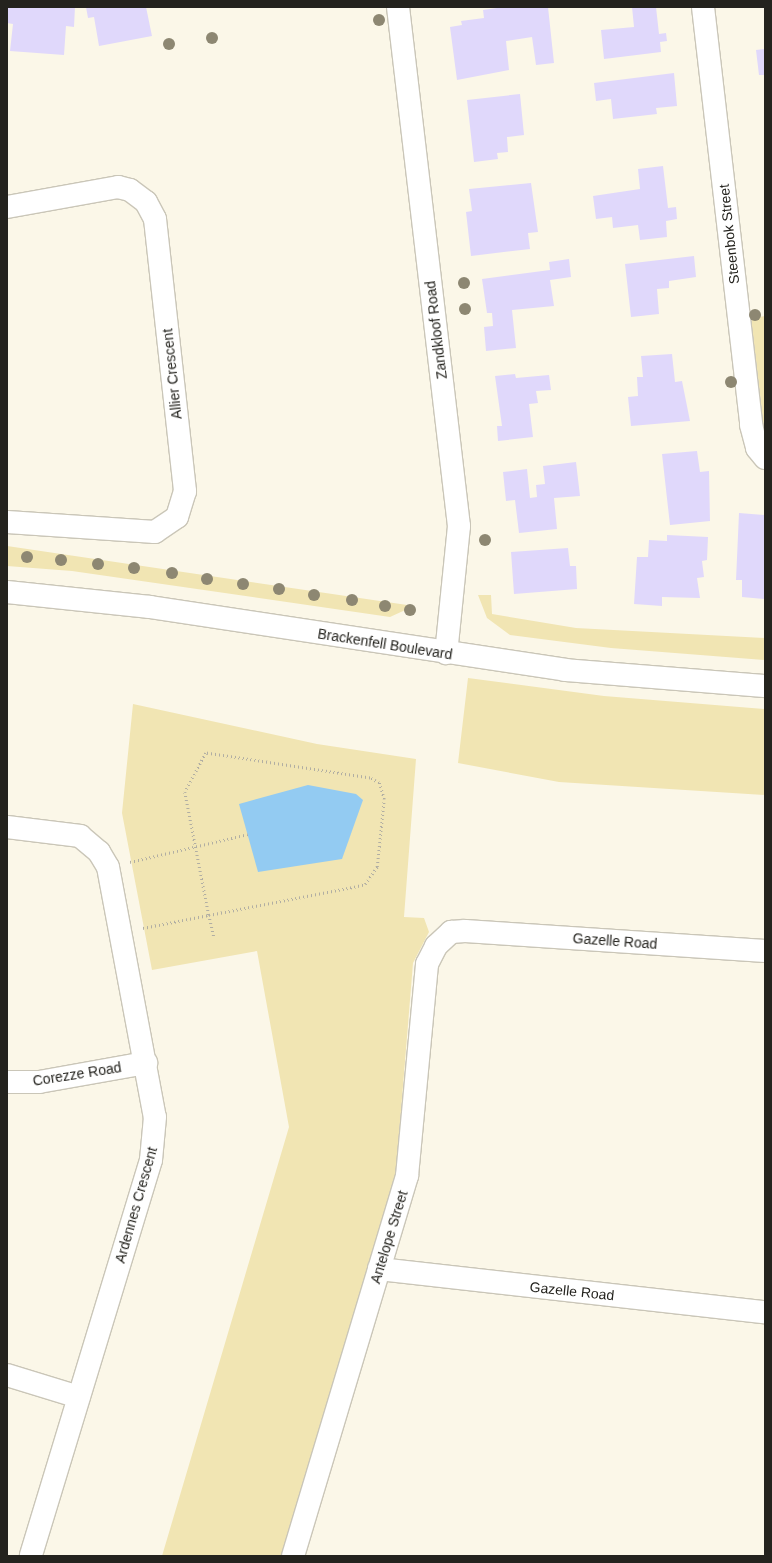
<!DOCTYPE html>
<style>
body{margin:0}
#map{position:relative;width:772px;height:1563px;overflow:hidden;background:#fbf7e8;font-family:Helvetica,sans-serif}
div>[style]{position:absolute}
.green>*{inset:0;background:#f1e5b3}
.water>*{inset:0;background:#93cbf2}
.building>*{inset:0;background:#e0d8fb}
.path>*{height:2.5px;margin-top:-1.25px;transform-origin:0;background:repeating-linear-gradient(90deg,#b1aea3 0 1px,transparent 0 4px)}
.roads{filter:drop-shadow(1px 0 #cac6b8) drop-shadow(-1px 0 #cac6b8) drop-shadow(0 1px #cac6b8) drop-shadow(0 -1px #cac6b8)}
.minor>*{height:22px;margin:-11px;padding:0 11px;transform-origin:11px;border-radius:11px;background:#fff}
.tertiary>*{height:22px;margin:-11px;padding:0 11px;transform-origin:11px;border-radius:11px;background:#fff}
.trees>*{width:12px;height:12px;margin:-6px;border-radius:50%;background:#8d8772}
span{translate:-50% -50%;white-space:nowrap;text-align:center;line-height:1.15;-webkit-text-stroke:3px #fff;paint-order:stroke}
.street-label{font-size:14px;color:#24231e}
.frame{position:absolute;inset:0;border:8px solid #24231e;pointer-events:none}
</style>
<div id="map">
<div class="green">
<i style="clip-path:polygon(765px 316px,765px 437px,751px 318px)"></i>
<i style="clip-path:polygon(7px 546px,414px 606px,390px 617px,72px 571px,7px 566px)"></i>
<i style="clip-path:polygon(478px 595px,491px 595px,492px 614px,576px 628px,765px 638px,765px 660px,611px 648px,510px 635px,487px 618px)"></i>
<i style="clip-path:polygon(468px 678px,604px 696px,765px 709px,765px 795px,559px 782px,458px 763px)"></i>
<i style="clip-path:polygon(133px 704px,317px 744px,416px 759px,404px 917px,424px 918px,429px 932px,413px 963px,396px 1172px,282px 1556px,162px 1556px,289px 1127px,257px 951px,152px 970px,122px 813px)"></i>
</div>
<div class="water">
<i style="clip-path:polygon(308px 785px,356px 794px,363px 800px,342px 859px,258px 872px,239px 804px)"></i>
</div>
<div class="building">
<i style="clip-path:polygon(7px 7px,75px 7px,74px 27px,66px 26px,64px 55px,10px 51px,13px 24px,7px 23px)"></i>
<i style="clip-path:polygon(86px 7px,146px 7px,152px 36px,99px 46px,94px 17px,88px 18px)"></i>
<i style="clip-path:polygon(504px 7px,548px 7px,554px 63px,536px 65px,532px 37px,506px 41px,509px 70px,457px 80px,450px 27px,462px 25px,461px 21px,484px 18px,483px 10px)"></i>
<i style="clip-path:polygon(632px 7px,656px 7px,659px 34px,666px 33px,667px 41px,660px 42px,661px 52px,604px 59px,601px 30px,634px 27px)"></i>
<i style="clip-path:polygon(765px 49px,765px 75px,759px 75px,756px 50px)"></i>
<i style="clip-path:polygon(674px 73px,677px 106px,656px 108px,657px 114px,613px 119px,611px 99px,596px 101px,594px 83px)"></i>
<i style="clip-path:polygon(520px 94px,524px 135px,507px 137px,508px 152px,497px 153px,498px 159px,474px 162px,467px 100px)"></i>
<i style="clip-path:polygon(663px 166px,668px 208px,676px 207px,677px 219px,666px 221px,667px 237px,640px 240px,638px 225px,613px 228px,612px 217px,596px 219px,593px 196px,640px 189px,638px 169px)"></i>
<i style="clip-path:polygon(531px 183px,538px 232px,528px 233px,530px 249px,471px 256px,466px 212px,472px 211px,469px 189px)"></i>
<i style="clip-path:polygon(694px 256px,696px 277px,669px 281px,669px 288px,657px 289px,659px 314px,631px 317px,625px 264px)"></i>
<i style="clip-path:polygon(569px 259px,571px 277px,550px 280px,554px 306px,512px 310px,516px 348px,486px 351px,484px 327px,493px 326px,492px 313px,487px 313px,482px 279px,550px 270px,549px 262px)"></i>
<i style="clip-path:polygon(672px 354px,675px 382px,682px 381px,690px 421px,631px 426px,628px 397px,638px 396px,637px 377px,643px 377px,641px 356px)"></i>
<i style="clip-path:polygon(515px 374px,516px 378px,549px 375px,551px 390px,536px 391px,538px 403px,529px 404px,533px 437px,498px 441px,497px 426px,502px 426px,495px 376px)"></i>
<i style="clip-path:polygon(697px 451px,700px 472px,709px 471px,710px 521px,670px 525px,662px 454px)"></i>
<i style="clip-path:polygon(576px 462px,580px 496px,554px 498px,557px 529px,519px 533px,515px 500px,506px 501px,503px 472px,527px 469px,530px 498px,537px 497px,536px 485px,545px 484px,543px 466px)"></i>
<i style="clip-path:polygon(739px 513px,765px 515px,765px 599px,742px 597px,742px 580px,736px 580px)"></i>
<i style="clip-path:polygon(667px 535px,708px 537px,707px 560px,702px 561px,704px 577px,697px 578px,700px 598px,662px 597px,662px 606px,634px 604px,637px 557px,648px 557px,649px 540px,667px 541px)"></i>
<i style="clip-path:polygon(568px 548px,570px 566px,576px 566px,577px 589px,514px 594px,511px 552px)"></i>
</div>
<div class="path">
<i style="left:130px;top:862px;width:121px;rotate:-13.3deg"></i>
<i style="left:143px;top:928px;width:67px;rotate:-11.1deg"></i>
<i style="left:209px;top:915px;width:152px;rotate:-11deg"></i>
<i style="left:358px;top:886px;width:7px;rotate:-16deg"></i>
<i style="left:365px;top:884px;width:21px;rotate:-55deg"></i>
<i style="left:377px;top:867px;width:68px;rotate:-84.1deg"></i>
<i style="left:384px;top:799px;width:17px;rotate:-107deg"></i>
<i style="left:379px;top:783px;width:10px;rotate:-151deg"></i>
<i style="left:370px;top:778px;width:166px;rotate:-171.3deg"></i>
<i style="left:206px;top:753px;width:44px;rotate:118.3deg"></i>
<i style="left:185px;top:792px;width:125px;rotate:79deg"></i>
<i style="left:209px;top:915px;width:23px;rotate:77deg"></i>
</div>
<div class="roads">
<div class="minor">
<i style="left:398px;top:7px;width:523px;rotate:83.3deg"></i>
<i style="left:459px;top:526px;width:128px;rotate:95.8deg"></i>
<i style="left:703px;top:7px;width:421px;rotate:83.4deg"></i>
<i style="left:751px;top:425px;width:24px;rotate:75deg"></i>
<i style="left:757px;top:448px;width:13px;rotate:51deg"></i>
<i style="left:7px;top:207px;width:113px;rotate:-10.2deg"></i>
<i style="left:118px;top:187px;width:12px;rotate:14deg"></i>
<i style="left:130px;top:190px;width:20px;rotate:37deg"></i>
<i style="left:146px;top:202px;width:19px;rotate:62deg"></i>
<i style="left:155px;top:219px;width:274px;rotate:83.7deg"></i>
<i style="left:185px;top:491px;width:27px;rotate:107deg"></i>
<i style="left:177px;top:517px;width:27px;rotate:146deg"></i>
<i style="left:155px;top:532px;width:148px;rotate:-176.1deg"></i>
<i style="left:7px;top:827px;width:74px;rotate:7deg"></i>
<i style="left:80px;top:836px;width:25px;rotate:40deg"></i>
<i style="left:99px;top:852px;width:17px;rotate:59deg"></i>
<i style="left:108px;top:867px;width:254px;rotate:79.4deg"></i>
<i style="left:155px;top:1117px;width:43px;rotate:95.3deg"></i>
<i style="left:151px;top:1160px;width:414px;rotate:106.9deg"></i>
<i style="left:7px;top:1082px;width:32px"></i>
<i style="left:39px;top:1082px;width:109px;rotate:-10.1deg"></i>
<i style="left:379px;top:1269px;width:388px;rotate:6.4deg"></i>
<i style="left:7px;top:1375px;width:75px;rotate:17deg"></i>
<i style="left:293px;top:1556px;width:397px;rotate:-73.3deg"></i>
<i style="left:407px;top:1176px;width:213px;rotate:-84.6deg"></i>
<i style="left:427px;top:964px;width:20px;rotate:-63deg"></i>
<i style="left:436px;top:946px;width:21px;rotate:-43deg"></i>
<i style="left:451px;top:932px;width:14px;rotate:-4deg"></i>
<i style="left:465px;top:931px;width:301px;rotate:3.8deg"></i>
</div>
<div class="tertiary">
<i style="left:7px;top:592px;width:144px;rotate:6deg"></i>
<i style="left:150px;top:607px;width:420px;rotate:8.6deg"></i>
<i style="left:565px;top:670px;width:201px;rotate:4.6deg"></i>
</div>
</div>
<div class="trees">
<i style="left:379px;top:20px"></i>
<i style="left:212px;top:38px"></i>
<i style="left:169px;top:44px"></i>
<i style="left:464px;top:283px"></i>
<i style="left:465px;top:309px"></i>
<i style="left:755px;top:315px"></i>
<i style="left:731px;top:382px"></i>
<i style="left:485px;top:540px"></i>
<i style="left:27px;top:557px"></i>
<i style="left:61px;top:560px"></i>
<i style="left:98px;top:564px"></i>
<i style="left:134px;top:568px"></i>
<i style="left:172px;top:573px"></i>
<i style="left:207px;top:579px"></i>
<i style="left:243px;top:584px"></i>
<i style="left:279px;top:589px"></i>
<i style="left:314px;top:595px"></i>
<i style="left:352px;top:600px"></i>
<i style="left:385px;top:606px"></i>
<i style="left:410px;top:610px"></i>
</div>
<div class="street-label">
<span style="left:729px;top:234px;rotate:-96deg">Steenbok Street</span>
<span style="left:436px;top:330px;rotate:-97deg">Zandkloof Road</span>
<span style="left:172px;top:374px;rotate:-96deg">Allier Crescent</span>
<span style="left:385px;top:644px;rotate:9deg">Brackenfell Boulevard</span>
<span style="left:615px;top:941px;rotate:4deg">Gazelle Road</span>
<span style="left:77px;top:1074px;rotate:-9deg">Corezze Road</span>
<span style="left:136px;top:1205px;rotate:-74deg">Ardennes Crescent</span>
<span style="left:389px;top:1237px;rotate:-73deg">Antelope Street</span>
<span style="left:572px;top:1291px;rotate:6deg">Gazelle Road</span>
</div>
<div class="frame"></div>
</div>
